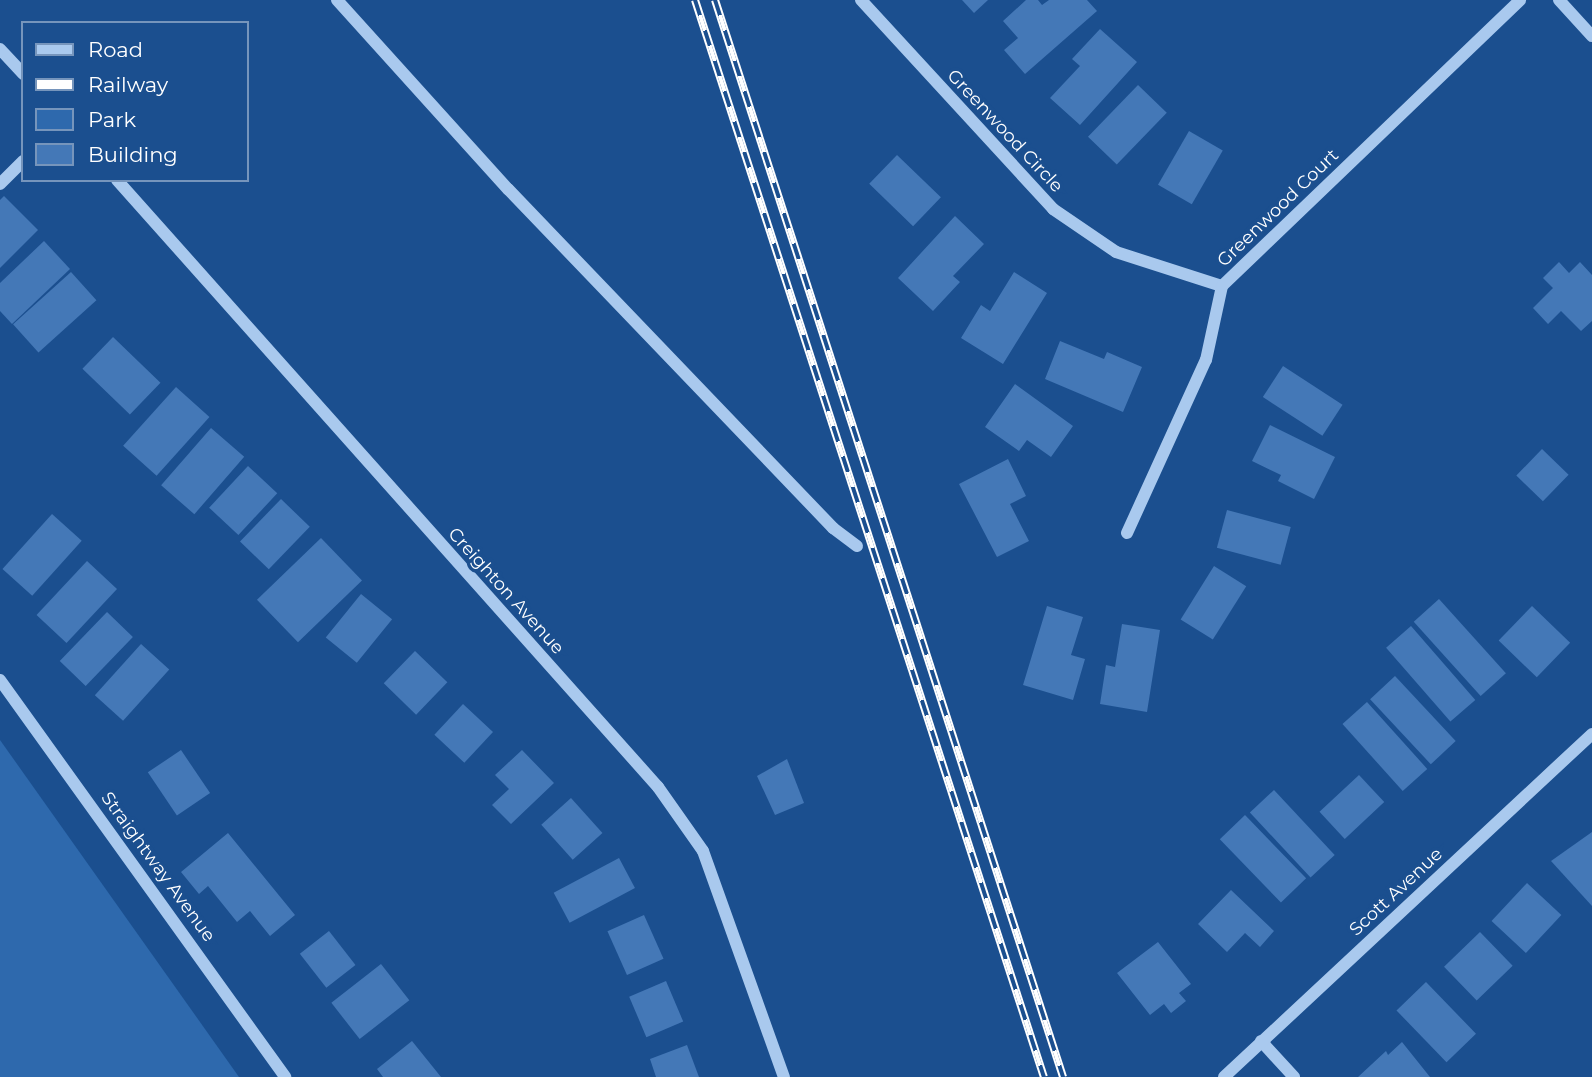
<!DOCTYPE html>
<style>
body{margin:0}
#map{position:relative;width:1592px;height:1077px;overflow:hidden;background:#1b4f8f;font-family:Montserrat,sans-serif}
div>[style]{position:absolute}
.green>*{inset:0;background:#2e69ad}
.building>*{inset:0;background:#4478b7;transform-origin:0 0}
.minor>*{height:12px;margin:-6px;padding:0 6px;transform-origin:6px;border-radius:6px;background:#a9c9ee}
.rail>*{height:8px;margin-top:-4px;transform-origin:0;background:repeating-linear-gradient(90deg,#1b4f8f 0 16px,#fff 0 32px);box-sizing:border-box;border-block:2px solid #fff}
span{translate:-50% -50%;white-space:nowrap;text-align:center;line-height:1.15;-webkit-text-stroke:7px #1b4f8f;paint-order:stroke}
.street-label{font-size:18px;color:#fff}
.legend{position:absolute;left:21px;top:21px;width:228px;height:161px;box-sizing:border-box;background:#1b4f8f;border:2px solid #7695bc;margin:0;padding:9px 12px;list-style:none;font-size:21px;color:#fff}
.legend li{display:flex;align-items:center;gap:14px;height:35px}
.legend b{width:35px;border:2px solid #7695bc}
</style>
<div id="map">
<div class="green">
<i style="clip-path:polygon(0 740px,239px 1077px,0 1077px)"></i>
</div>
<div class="building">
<i style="clip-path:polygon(962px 0,988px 0,974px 13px)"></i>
<i style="clip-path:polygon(1026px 0,1038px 0,1042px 5px,1049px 0,1087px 0,1097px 11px,1025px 74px,1004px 50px,1018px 38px,1003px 21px)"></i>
<i style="clip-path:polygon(1100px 29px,1137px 62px,1080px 125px,1050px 98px,1080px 66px,1072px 59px)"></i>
<i style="left:1138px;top:85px;width:40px;height:72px;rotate:44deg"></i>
<i style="left:1189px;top:131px;width:39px;height:62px;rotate:30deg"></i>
<i style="left:897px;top:155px;width:61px;height:40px;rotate:44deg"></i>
<i style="clip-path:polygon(4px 196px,38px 230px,0 268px,0 200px)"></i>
<i style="clip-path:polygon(955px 216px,984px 244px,953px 276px,960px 282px,933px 311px,898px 278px)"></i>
<i style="clip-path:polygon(44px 241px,70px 269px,12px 324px,0 311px,0 283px)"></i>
<i style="clip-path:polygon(1559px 262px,1569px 273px,1580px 262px,1592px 275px,1592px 321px,1581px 331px,1561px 311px,1548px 324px,1533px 308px,1553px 288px,1543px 278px)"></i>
<i style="left:71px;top:272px;width:38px;height:78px;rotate:48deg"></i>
<i style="clip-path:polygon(1014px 272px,1047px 293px,1003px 364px,961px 338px,981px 305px,990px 311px)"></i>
<i style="left:113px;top:337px;width:66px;height:44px;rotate:44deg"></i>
<i style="clip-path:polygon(1060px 341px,1104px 359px,1107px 352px,1142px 367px,1123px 412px,1045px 379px)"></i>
<i style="left:1283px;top:366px;width:71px;height:37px;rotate:33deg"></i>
<i style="clip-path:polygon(1015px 384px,1073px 426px,1051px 457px,1027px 440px,1019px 451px,985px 427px)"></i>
<i style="left:176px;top:387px;width:45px;height:79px;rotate:42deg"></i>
<i style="clip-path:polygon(1270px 425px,1335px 457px,1314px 499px,1278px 481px,1281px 475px,1252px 461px)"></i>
<i style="left:211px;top:428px;width:44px;height:76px;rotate:41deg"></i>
<i style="left:1542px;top:449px;width:37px;height:37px;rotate:44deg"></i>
<i style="clip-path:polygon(1008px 459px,1026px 496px,1010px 504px,1029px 541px,997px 557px,959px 484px)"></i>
<i style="left:248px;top:466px;width:40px;height:57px;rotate:43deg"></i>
<i style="left:281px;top:499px;width:40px;height:59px;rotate:44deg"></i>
<i style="left:1227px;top:510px;width:66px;height:39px;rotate:15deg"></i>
<i style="left:52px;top:514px;width:40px;height:74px;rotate:42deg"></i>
<i style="left:321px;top:538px;width:59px;height:89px;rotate:46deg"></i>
<i style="left:87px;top:561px;width:41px;height:74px;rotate:43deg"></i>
<i style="left:1214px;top:566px;width:38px;height:63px;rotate:32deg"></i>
<i style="left:361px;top:594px;width:40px;height:56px;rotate:39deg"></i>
<i style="left:1439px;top:599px;width:100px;height:34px;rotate:48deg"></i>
<i style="clip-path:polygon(1047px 606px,1083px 617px,1071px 655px,1085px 659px,1073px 700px,1023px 685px)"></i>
<i style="left:1532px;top:606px;width:53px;height:48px;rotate:44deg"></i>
<i style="left:107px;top:612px;width:36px;height:68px;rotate:44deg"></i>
<i style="clip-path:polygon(1122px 624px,1160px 630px,1147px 712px,1100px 704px,1106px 665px,1115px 667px)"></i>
<i style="left:1411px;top:626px;width:98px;height:33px;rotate:49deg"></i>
<i style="left:141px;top:644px;width:38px;height:69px;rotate:42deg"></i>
<i style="left:415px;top:651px;width:45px;height:45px;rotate:44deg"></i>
<i style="left:1395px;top:676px;width:89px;height:34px;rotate:47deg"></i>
<i style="left:1367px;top:702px;width:90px;height:33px;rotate:48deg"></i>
<i style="left:463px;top:704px;width:41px;height:42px;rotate:43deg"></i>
<i style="left:181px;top:750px;width:52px;height:40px;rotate:56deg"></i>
<i style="clip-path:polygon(522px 750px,554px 783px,511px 824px,492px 805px,509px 789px,495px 775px)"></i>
<i style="clip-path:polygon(787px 759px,804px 803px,775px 815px,757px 776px)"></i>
<i style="left:1359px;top:775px;width:37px;height:54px;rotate:47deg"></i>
<i style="left:1274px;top:790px;width:89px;height:33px;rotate:47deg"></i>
<i style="left:571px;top:798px;width:47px;height:40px;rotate:48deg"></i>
<i style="left:1245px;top:815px;width:88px;height:35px;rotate:46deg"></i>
<i style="clip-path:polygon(1592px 832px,1592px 906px,1551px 861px)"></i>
<i style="clip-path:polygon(228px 833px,295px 915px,270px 936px,250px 911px,237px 922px,208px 886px,199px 894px,181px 872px)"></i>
<i style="left:619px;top:858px;width:34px;height:74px;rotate:62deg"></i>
<i style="left:1527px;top:883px;width:47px;height:52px;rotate:43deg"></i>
<i style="clip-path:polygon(1231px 890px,1274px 931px,1260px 947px,1245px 933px,1227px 952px,1198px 924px)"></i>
<i style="left:644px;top:915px;width:48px;height:40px;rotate:66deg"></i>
<i style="left:329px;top:931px;width:43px;height:37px;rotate:52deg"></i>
<i style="left:1480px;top:932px;width:47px;height:50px;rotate:46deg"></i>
<i style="clip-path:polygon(1158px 942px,1191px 984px,1179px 993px,1186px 1001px,1171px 1013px,1164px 1004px,1150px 1015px,1117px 973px)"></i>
<i style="left:381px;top:964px;width:46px;height:63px;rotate:52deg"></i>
<i style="left:666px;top:981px;width:44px;height:40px;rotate:67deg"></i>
<i style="left:1426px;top:982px;width:72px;height:41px;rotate:46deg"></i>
<i style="clip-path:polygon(412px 1041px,441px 1077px,383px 1077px,377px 1069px)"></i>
<i style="clip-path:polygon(1402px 1042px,1430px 1077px,1358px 1077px,1386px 1051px,1388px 1055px)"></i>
<i style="clip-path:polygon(687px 1045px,699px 1077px,656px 1077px,650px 1059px)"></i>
</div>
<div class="minor">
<i style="left:337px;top:0;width:255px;rotate:47.9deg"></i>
<i style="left:508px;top:189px;width:470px;rotate:46.2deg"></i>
<i style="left:833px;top:528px;width:30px;rotate:37deg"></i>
<i style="left:861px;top:0;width:284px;rotate:47.4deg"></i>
<i style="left:1053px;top:209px;width:76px;rotate:34.3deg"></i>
<i style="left:1116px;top:252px;width:111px;rotate:17.8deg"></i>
<i style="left:1559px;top:0;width:49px;rotate:47.5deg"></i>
<i style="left:0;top:49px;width:34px;rotate:47deg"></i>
<i style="left:117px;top:180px;width:813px;rotate:48.29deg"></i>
<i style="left:658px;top:787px;width:78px;rotate:54.9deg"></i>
<i style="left:703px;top:851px;width:240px;rotate:70.3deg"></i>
<i style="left:0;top:184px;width:33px;rotate:-45deg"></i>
<i style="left:1127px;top:533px;width:190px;rotate:-65.5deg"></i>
<i style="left:1206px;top:360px;width:76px;rotate:-77.8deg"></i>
<i style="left:1222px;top:286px;width:413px;rotate:-43.8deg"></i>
<i style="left:0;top:680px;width:489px;rotate:54.3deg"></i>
<i style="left:1261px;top:1041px;width:49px;rotate:47.5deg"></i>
<i style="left:1224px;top:1077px;width:503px;rotate:-42.99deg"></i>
</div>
<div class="rail">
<i style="left:695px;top:0;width:1132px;rotate:72.05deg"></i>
<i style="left:715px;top:0;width:1132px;rotate:72.09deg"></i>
</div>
<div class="street-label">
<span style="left:1005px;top:131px;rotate:47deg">Greenwood Circle</span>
<span style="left:1278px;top:208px;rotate:-44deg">Greenwood Court</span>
<span style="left:506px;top:591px;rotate:48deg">Creighton Avenue</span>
<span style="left:158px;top:867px;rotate:54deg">Straightway Avenue</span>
<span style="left:1396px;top:892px;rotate:-43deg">Scott Avenue</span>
</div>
<ul class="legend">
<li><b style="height:9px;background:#a9c9ee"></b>Road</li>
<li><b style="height:9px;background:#fff"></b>Railway</li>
<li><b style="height:19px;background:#2e69ad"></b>Park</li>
<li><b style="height:19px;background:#4478b7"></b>Building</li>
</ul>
</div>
